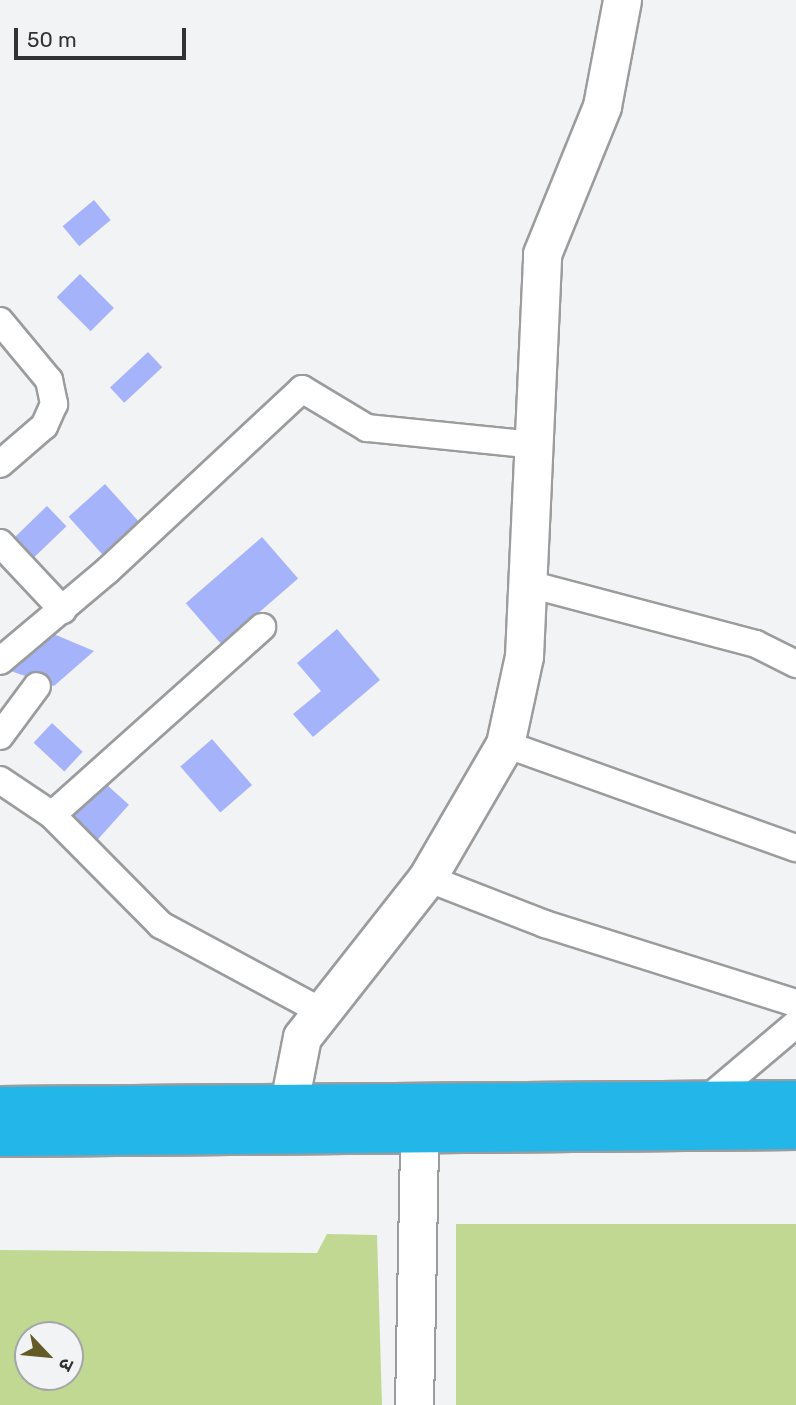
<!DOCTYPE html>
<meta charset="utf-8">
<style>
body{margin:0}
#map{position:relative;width:796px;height:1405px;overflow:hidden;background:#f2f3f5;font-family:Rubik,"Noto Sans Devanagari",sans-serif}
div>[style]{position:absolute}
.green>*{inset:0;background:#c0d891;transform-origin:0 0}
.building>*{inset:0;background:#a5b3fa;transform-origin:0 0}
.roads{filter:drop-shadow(2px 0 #9b9c9e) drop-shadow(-2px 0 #9b9c9e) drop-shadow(0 2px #9b9c9e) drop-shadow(0 -2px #9b9c9e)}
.street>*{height:26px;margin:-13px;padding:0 13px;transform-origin:13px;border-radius:13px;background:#fff}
.secondary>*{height:37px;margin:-18.5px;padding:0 18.5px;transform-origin:18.5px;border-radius:18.5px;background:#fff}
.highway>*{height:38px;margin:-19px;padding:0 19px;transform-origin:19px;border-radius:19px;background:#23b6e8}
span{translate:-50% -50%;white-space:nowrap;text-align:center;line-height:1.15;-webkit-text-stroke:5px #f2f3f5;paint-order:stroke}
.north{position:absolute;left:14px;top:1321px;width:70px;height:70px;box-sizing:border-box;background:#f2f3f5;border:2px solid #a5a6a7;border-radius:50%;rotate:116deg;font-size:19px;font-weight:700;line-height:28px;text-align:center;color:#313232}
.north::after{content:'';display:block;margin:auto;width:24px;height:32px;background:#635b27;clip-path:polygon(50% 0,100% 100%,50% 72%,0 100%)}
.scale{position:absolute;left:14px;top:28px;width:172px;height:32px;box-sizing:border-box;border:4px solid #313232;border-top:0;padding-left:9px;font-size:21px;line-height:24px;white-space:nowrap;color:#313232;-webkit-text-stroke:5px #f2f3f5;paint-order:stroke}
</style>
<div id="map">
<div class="green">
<i style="left:796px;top:1224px;width:181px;height:340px;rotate:90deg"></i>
<i style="clip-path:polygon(evenodd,327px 1234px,377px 1235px,382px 1405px,0 1405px,0 1250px,317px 1253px,327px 1234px,70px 1335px,70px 1377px,28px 1377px,28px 1335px,70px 1335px)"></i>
</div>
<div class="building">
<i style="left:94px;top:200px;width:26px;height:41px;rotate:50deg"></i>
<i style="left:80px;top:274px;width:48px;height:33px;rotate:45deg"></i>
<i style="left:148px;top:352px;width:21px;height:52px;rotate:47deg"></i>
<i style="left:105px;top:484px;width:54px;height:49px;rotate:48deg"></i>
<i style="left:47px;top:506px;width:28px;height:47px;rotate:46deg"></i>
<i style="left:262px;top:537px;width:55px;height:101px;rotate:49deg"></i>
<i style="clip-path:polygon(337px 629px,380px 680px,313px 737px,293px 714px,321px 691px,297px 663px)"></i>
<i style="clip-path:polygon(44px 630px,94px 651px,54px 686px,2px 668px)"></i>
<i style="left:52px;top:723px;width:42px;height:27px;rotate:43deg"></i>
<i style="left:212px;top:739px;width:61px;height:42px;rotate:49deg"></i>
<i style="left:97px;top:776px;width:43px;height:52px;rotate:42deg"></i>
</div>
<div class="roads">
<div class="street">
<i style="left:0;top:321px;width:77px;rotate:50.3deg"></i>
<i style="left:49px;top:380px;width:25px;rotate:78deg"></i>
<i style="left:54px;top:404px;width:24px;rotate:114deg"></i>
<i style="left:44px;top:426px;width:58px;rotate:139.2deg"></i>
<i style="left:0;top:543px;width:92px;rotate:46.8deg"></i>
<i style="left:529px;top:584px;width:235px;rotate:14.8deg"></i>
<i style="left:756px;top:644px;width:45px;rotate:26.6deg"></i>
<i style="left:0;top:661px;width:140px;rotate:-40.1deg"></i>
<i style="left:107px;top:571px;width:267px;rotate:-43deg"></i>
<i style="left:302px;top:389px;width:76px;rotate:31deg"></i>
<i style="left:367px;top:428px;width:167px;rotate:5.8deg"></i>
<i style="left:0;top:736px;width:62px;rotate:-53.5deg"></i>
<i style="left:505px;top:744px;width:309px;rotate:19.7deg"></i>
<i style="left:0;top:780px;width:63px;rotate:33.9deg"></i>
<i style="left:52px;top:815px;width:155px;rotate:45.3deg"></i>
<i style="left:161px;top:925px;width:182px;rotate:28.3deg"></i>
<i style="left:52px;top:815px;width:282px;rotate:-41.8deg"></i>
<i style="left:427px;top:878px;width:127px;rotate:21.3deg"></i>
<i style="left:545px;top:924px;width:263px;rotate:17.5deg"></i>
<i style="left:705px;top:1101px;width:119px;rotate:-40.2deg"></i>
</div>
<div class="secondary">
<i style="left:289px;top:1103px;width:67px;rotate:-78.9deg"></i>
<i style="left:302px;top:1037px;width:202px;rotate:-51.8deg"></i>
<i style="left:427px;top:878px;width:155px;rotate:-59.8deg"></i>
<i style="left:505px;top:744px;width:90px;rotate:-77.8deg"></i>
<i style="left:524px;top:656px;width:402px;rotate:-87.4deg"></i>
<i style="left:542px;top:254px;width:160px;rotate:-67.9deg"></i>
<i style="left:602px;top:106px;width:108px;rotate:-79.3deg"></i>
<i style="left:414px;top:1405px;width:303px;rotate:-88.9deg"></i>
</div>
<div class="highway">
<i style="left:0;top:1106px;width:796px;rotate:-0.43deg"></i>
<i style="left:0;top:1137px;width:796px;rotate:-0.5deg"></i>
</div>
</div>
<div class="north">उ</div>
<div class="scale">50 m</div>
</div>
